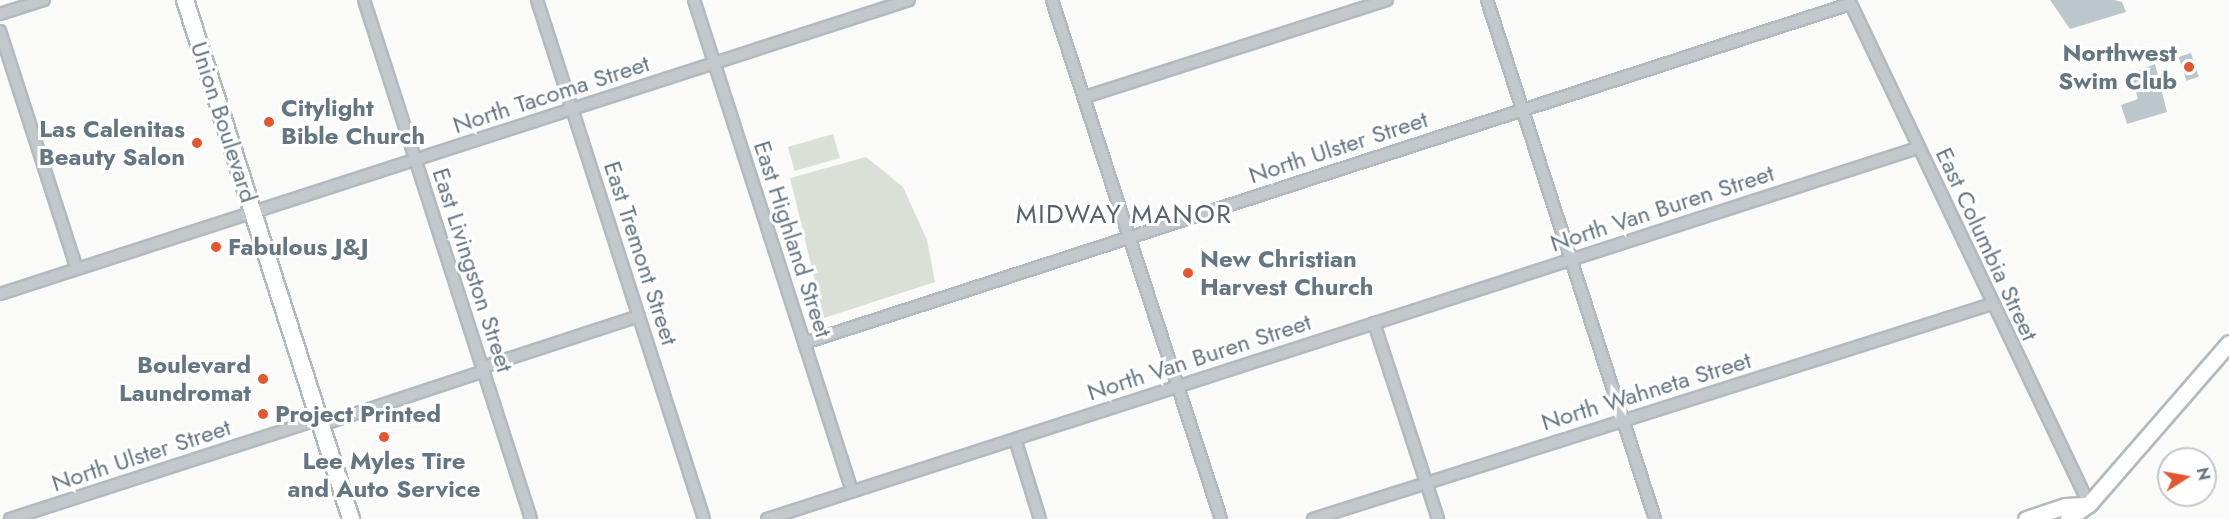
<!DOCTYPE html>
<style>
body{margin:0}
#map{position:relative;width:2229px;height:519px;overflow:hidden;background:#fafaf8;font-family:Jost,sans-serif}
div>[style]{position:absolute}
.green>*{inset:0;background:#dadfd7;transform-origin:0 0}
.water>*{inset:0;background:#bbc7cb;transform-origin:0 0}
.roads{filter:drop-shadow(2px 0 #b3babf) drop-shadow(-2px 0 #b3babf) drop-shadow(0 2px #b3babf) drop-shadow(0 -2px #b3babf)}
.street>*{height:10px;margin:-5px;padding:0 5px;transform-origin:5px;border-radius:5px;background:#c3c8cc}
.secondary>*{height:15px;margin:-7.5px;padding:0 7.5px;transform-origin:7.5px;border-radius:7.5px;background:#fff}
.primary>*{height:16px;margin:-8px;padding:0 8px;transform-origin:8px;border-radius:8px;background:#fff}
.dots>*{width:16px;height:16px;translate:-50% -50%;box-sizing:border-box;border:3px solid #fff;border-radius:50%}
span{translate:-50% -50%;white-space:nowrap;text-align:center;line-height:1.15;-webkit-text-stroke:6px #fff;paint-order:stroke}
.poi-label{font-size:24px;color:#657683;font-weight:700}
.right{translate:-100% -50%;text-align:right}
.left{translate:0 -50%;text-align:left}
.street-label{font-size:24px;color:#657683}
.neighbourhood-label{font-size:26px;color:#57646e;letter-spacing:1.5px}
.north{position:absolute;left:2157px;top:447px;width:60px;height:60px;box-sizing:border-box;background:#fff;border:2px solid #c1c8cd;border-radius:50%;rotate:79deg;font-size:16px;font-weight:700;line-height:24px;text-align:center;color:#657683}
.north::after{content:'';display:block;margin:auto;width:21px;height:27px;background:#e4572e;clip-path:polygon(50% 0,100% 100%,50% 72%,0 100%)}
</style>
<div id="map">
<div class="green">
<i style="left:833px;top:134px;width:25px;height:47px;rotate:74deg"></i>
<i style="clip-path:polygon(866px 157px,903px 187px,927px 240px,935px 282px,824px 318px,790px 178px)"></i>
</div>
<div class="water">
<i style="clip-path:polygon(2050px 0,2114px 0,2122px 2px,2126px 12px,2070px 29px)"></i>
<i style="left:2191px;top:53px;width:25px;height:13px;rotate:72deg"></i>
<i style="clip-path:polygon(2155px 64px,2167px 112px,2127px 124px,2121px 105px,2138px 99px,2130px 74px)"></i>
</div>
<div class="roads">
<div class="street">
<i style="left:364px;top:0;width:545px;rotate:72.16deg"></i>
<i style="left:537px;top:0;width:545px;rotate:72.16deg"></i>
<i style="left:694px;top:0;width:516px;rotate:72.16deg"></i>
<i style="left:1052px;top:0;width:546px;rotate:71.96deg"></i>
<i style="left:1487px;top:0;width:546px;rotate:72.06deg"></i>
<i style="left:1849px;top:0;width:558px;rotate:64.54deg"></i>
<i style="left:0;top:14px;width:46px;rotate:-17.7deg"></i>
<i style="left:0;top:31px;width:250px;rotate:72.1deg"></i>
<i style="left:1085px;top:97px;width:317px;rotate:-17.8deg"></i>
<i style="left:0;top:294px;width:955px;rotate:-17.92deg"></i>
<i style="left:1374px;top:323px;width:206px;rotate:71.9deg"></i>
<i style="left:804px;top:343px;width:1100px;rotate:-17.96deg"></i>
<i style="left:483px;top:367px;width:164px;rotate:-18.1deg"></i>
<i style="left:321px;top:425px;width:172px;rotate:-18.3deg"></i>
<i style="left:1015px;top:439px;width:84px;rotate:72.6deg"></i>
<i style="left:10px;top:519px;width:325px;rotate:-17.9deg"></i>
<i style="left:767px;top:519px;width:1209px;rotate:-17.87deg"></i>
<i style="left:1313px;top:519px;width:712px;rotate:-17.57deg"></i>
</div>
<div class="secondary">
<i style="left:2026px;top:519px;width:41px;rotate:-18.4deg"></i>
<i style="left:2065px;top:506px;width:21px;rotate:-3deg"></i>
<i style="left:2068px;top:519px;width:26px;rotate:-36deg"></i>
<i style="left:2089px;top:504px;width:213px;rotate:-49deg"></i>
</div>
<div class="primary">
<i style="left:185px;top:0;width:545px;rotate:72.26deg"></i>
</div>
</div>
<div class="dots">
<i style="left:2189px;top:67px;background:#e4572e"></i>
<i style="left:269px;top:122px;background:#e4572e"></i>
<i style="left:197px;top:143px;background:#e4572e"></i>
<i style="left:216px;top:247px;background:#e4572e"></i>
<i style="left:1188px;top:273px;background:#e4572e"></i>
<i style="left:263px;top:379px;background:#e4572e"></i>
<i style="left:263px;top:414px;background:#e4572e"></i>
<i style="left:384px;top:437px;background:#e4572e"></i>
</div>
<div class="poi-label">
<span class="right" style="left:2177px;top:67px">Northwest<br>Swim Club</span>
<span class="left" style="left:281px;top:122px">Citylight<br>Bible Church</span>
<span class="right" style="left:185px;top:143px">Las Calenitas<br>Beauty Salon</span>
<span class="left" style="left:228px;top:247px">Fabulous J&amp;J</span>
<span class="left" style="left:1200px;top:273px">New Christian<br>Harvest Church</span>
<span class="right" style="left:251px;top:379px">Boulevard<br>Laundromat</span>
<span class="left" style="left:275px;top:414px">Project Printed</span>
<span style="left:384px;top:475px">Lee Myles Tire<br>and Auto Service</span>
</div>
<div class="street-label">
<span style="left:551px;top:94px;rotate:-18deg">North Tacoma Street</span>
<span style="left:224px;top:122px;rotate:72deg">Union Boulevard</span>
<span style="left:1338px;top:147px;rotate:-18deg">North Ulster Street</span>
<span style="left:1662px;top:208px;rotate:-18deg">North Van Buren Street</span>
<span style="left:793px;top:239px;rotate:72deg">East Highland Street</span>
<span style="left:1987px;top:244px;rotate:65deg">East Columbia Street</span>
<span style="left:641px;top:253px;rotate:72deg">East Tremont Street</span>
<span style="left:473px;top:270px;rotate:72deg">East Livingston Street</span>
<span style="left:1199px;top:357px;rotate:-18deg">North Van Buren Street</span>
<span style="left:1646px;top:391px;rotate:-17deg">North Wahneta Street</span>
<span style="left:141px;top:455px;rotate:-18deg">North Ulster Street</span>
</div>
<div class="neighbourhood-label">
<span style="left:1124px;top:215px">MIDWAY MANOR</span>
</div>
<div class="north">N</div>
</div>
